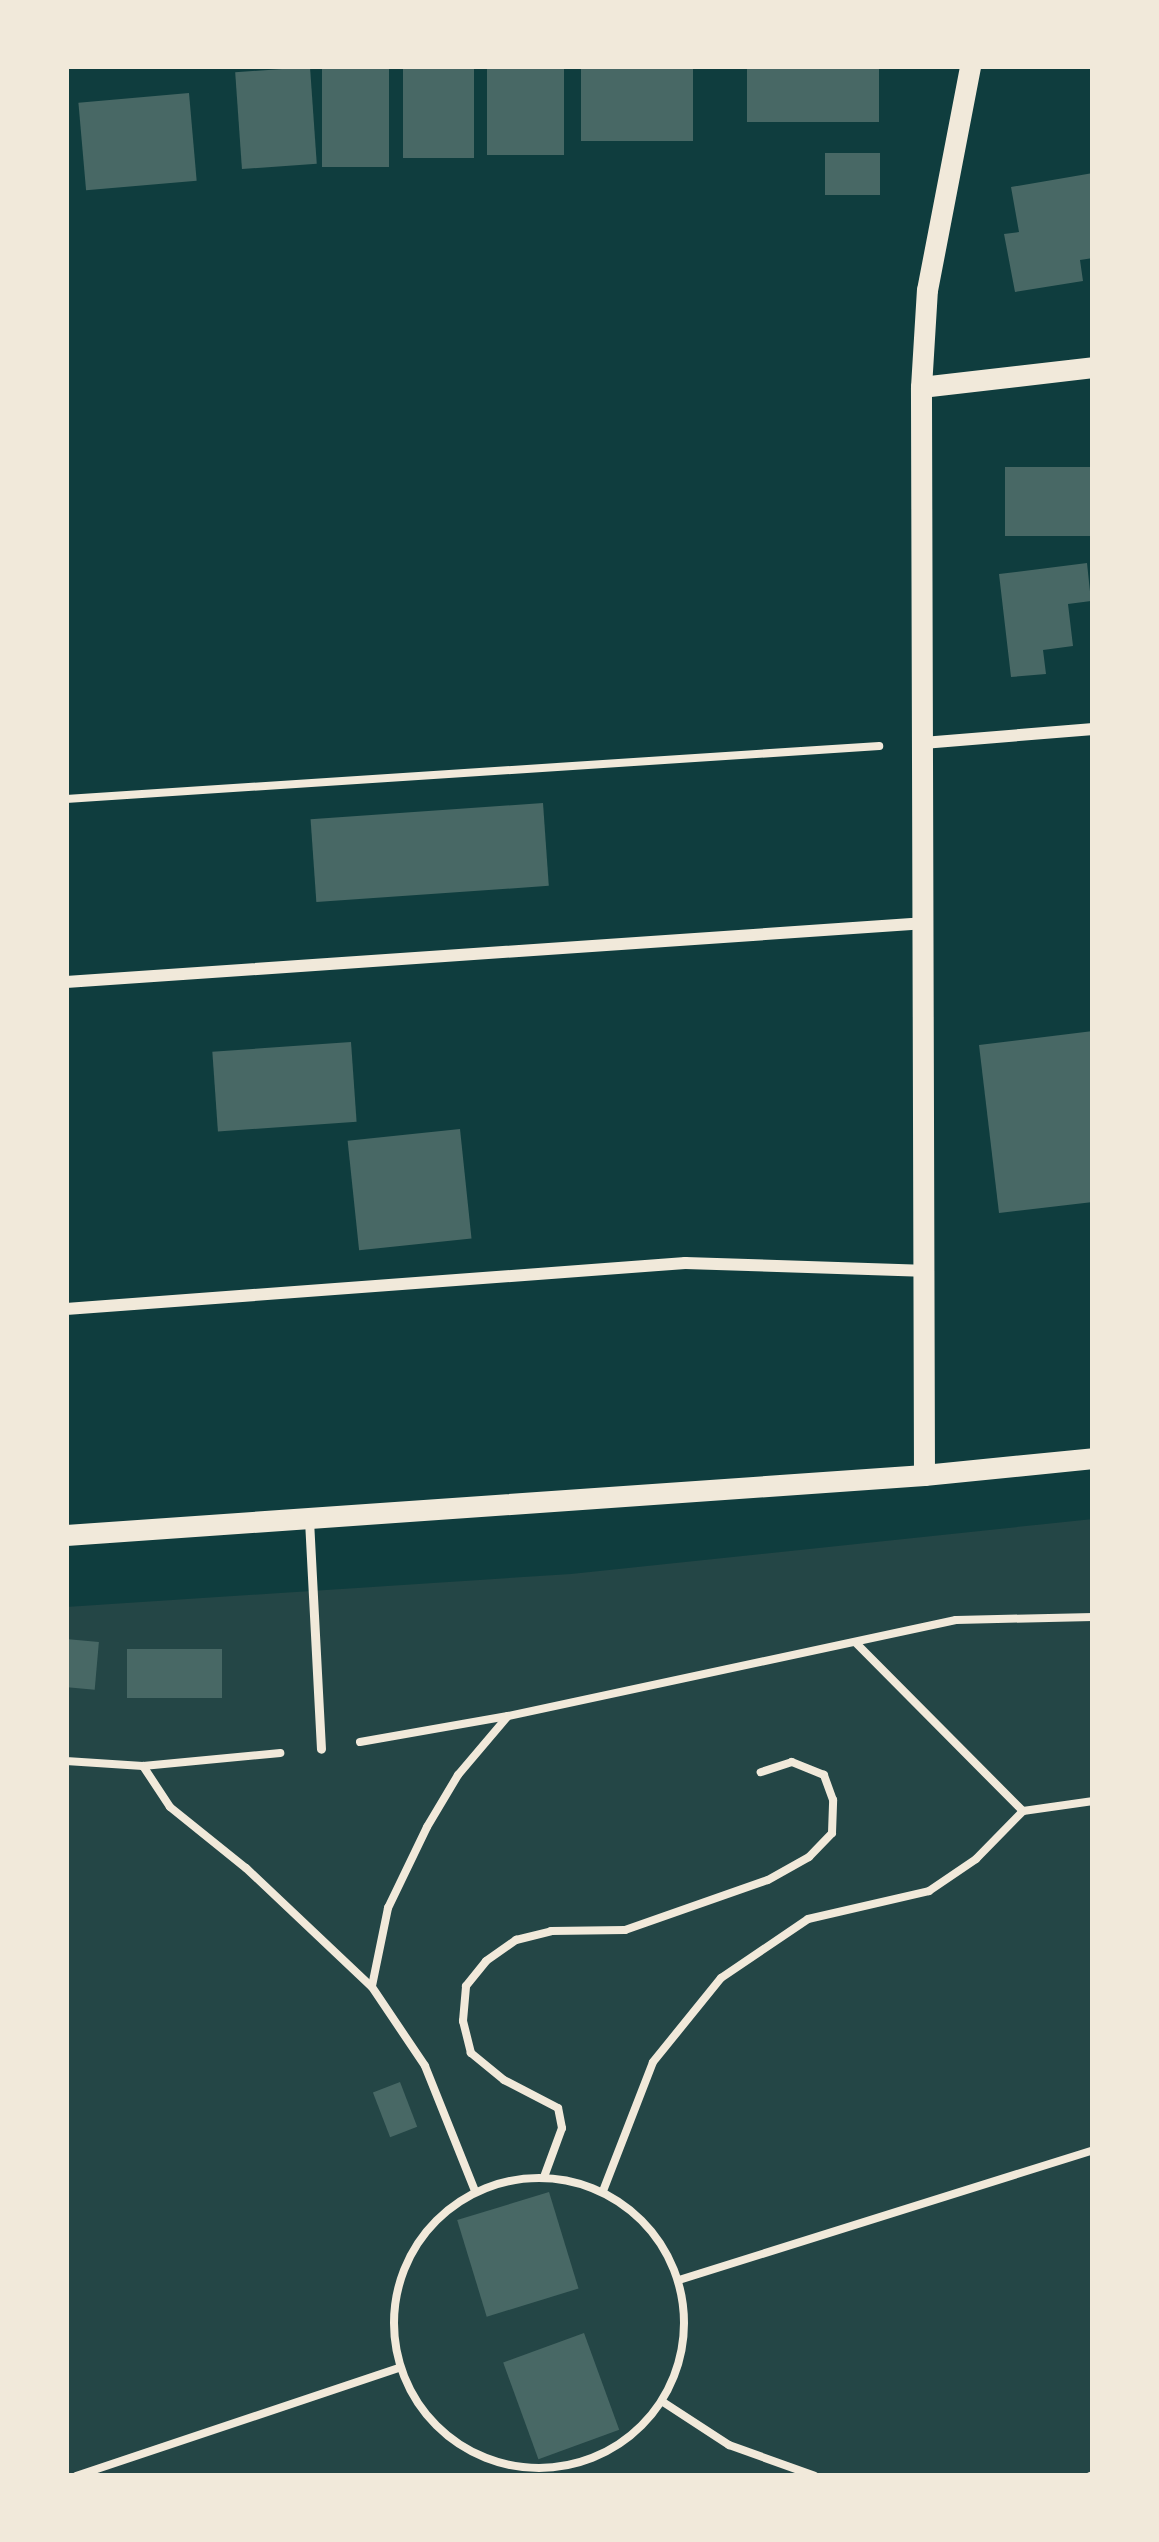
<!DOCTYPE html>
<style>
body{margin:0}
#map{position:relative;width:1159px;height:2542px;overflow:hidden;background:#0f3d3e;font-family:Commissioner,sans-serif}
div>[style]{position:absolute}
.green>*{inset:0;background:#244646}
.building>*{inset:0;background:#486865;transform-origin:0 0}
.path>*{height:8px;margin:-4px;padding:0 4px;transform-origin:4px;border-radius:4px;background:#f1e9da}
.path>.ring{margin:-4px;padding:0;box-sizing:content-box;background:none;border:8px solid #f1e9da;border-radius:50%}
.service>*{height:9px;margin:-4.5px;padding:0 4.5px;transform-origin:4.5px;border-radius:4.5px;background:#f1e9da}
.minor>*{height:12px;margin:-6px;padding:0 6px;transform-origin:6px;border-radius:6px;background:#f1e9da}
.tertiary>*{height:21px;margin:-10.5px;padding:0 10.5px;transform-origin:10.5px;border-radius:10.5px;background:#f1e9da}
span{translate:-50% -50%;white-space:nowrap;text-align:center;line-height:1.15;-webkit-text-stroke:9px #f1e9da;paint-order:stroke}
.frame{position:absolute;inset:0;border:69px solid #f1e9da;pointer-events:none}
</style>
<div id="map">
<div class="green">
<i style="clip-path:polygon(1093px 1519px,1093px 2476px,66px 2476px,66px 1607px,571px 1574px)"></i>
</div>
<div class="building">
<i style="left:322px;top:66px;width:67px;height:101px"></i>
<i style="left:403px;top:66px;width:71px;height:92px"></i>
<i style="left:487px;top:66px;width:77px;height:89px"></i>
<i style="left:581px;top:66px;width:112px;height:75px"></i>
<i style="left:747px;top:66px;width:132px;height:56px"></i>
<i style="left:310px;top:67px;width:97px;height:75px;rotate:86deg"></i>
<i style="left:189px;top:93px;width:88px;height:111px;rotate:85deg"></i>
<i style="left:825px;top:153px;width:55px;height:42px"></i>
<i style="clip-path:polygon(1093px 173px,1093px 258px,1080px 260px,1083px 281px,1015px 292px,1004px 234px,1019px 232px,1011px 187px)"></i>
<i style="left:1093px;top:467px;width:69px;height:88px;rotate:90deg"></i>
<i style="clip-path:polygon(1087px 563px,1091px 601px,1068px 604px,1073px 646px,1043px 650px,1046px 674px,1011px 677px,999px 574px)"></i>
<i style="left:543px;top:803px;width:83px;height:233px;rotate:86deg"></i>
<i style="clip-path:polygon(1093px 1031px,1093px 1202px,999px 1213px,979px 1045px)"></i>
<i style="left:351px;top:1042px;width:80px;height:139px;rotate:86deg"></i>
<i style="left:460px;top:1129px;width:110px;height:113px;rotate:84deg"></i>
<i style="left:66px;top:1639px;width:33px;height:48px;rotate:5deg"></i>
<i style="left:222px;top:1649px;width:49px;height:95px;rotate:90deg"></i>
<i style="left:400px;top:2082px;width:48px;height:29px;rotate:69deg"></i>
<i style="left:549px;top:2192px;width:101px;height:96px;rotate:73deg"></i>
<i style="left:584px;top:2333px;width:103px;height:86px;rotate:70deg"></i>
</div>
<div class="path">
<i style="left:66px;top:799px;width:815px;rotate:-3.73deg"></i>
<i style="left:856px;top:1643px;width:237px;rotate:45.2deg"></i>
<i style="left:360px;top:1742px;width:150px;rotate:-10deg"></i>
<i style="left:508px;top:1716px;width:458px;rotate:-12.1deg"></i>
<i style="left:956px;top:1620px;width:137px;rotate:-1.3deg"></i>
<i style="left:66px;top:1761px;width:77px;rotate:3.7deg"></i>
<i style="left:143px;top:1766px;width:138px;rotate:-5.4deg"></i>
<i style="left:143px;top:1766px;width:49px;rotate:56.6deg"></i>
<i style="left:170px;top:1807px;width:97px;rotate:38.8deg"></i>
<i style="left:246px;top:1868px;width:173px;rotate:43.4deg"></i>
<i style="left:372px;top:1987px;width:95px;rotate:56.1deg"></i>
<i style="left:425px;top:2066px;width:135px;rotate:68.2deg"></i>
<i style="left:372px;top:1986px;width:80px;rotate:-78.4deg"></i>
<i style="left:388px;top:1908px;width:90px;rotate:-64.3deg"></i>
<i style="left:427px;top:1827px;width:61px;rotate:-59.2deg"></i>
<i style="left:458px;top:1775px;width:77px;rotate:-49.7deg"></i>
<i style="left:544px;top:2177px;width:52px;rotate:-69.8deg"></i>
<i style="left:562px;top:2128px;width:20px;rotate:-101deg"></i>
<i style="left:558px;top:2108px;width:61px;rotate:-152.6deg"></i>
<i style="left:504px;top:2080px;width:43px;rotate:-140.7deg"></i>
<i style="left:471px;top:2053px;width:33px;rotate:-104deg"></i>
<i style="left:463px;top:2021px;width:35px;rotate:-85deg"></i>
<i style="left:466px;top:1986px;width:32px;rotate:-51deg"></i>
<i style="left:486px;top:1961px;width:37px;rotate:-35deg"></i>
<i style="left:516px;top:1940px;width:36px;rotate:-14deg"></i>
<i style="left:551px;top:1931px;width:74px;rotate:-0.8deg"></i>
<i style="left:625px;top:1930px;width:151px;rotate:-19.3deg"></i>
<i style="left:768px;top:1880px;width:47px;rotate:-29.3deg"></i>
<i style="left:809px;top:1857px;width:33px;rotate:-46deg"></i>
<i style="left:832px;top:1833px;width:33px;rotate:-88deg"></i>
<i style="left:833px;top:1800px;width:27px;rotate:-110deg"></i>
<i style="left:824px;top:1775px;width:35px;rotate:-158deg"></i>
<i style="left:792px;top:1762px;width:33px;rotate:162deg"></i>
<i class="ring" style="left:394px;top:2178px;width:282px;height:282px"></i>
<i style="left:603px;top:2191px;width:138px;rotate:-68.8deg"></i>
<i style="left:653px;top:2062px;width:108px;rotate:-51deg"></i>
<i style="left:721px;top:1978px;width:105px;rotate:-34.1deg"></i>
<i style="left:808px;top:1919px;width:124px;rotate:-13deg"></i>
<i style="left:929px;top:1891px;width:57px;rotate:-34.2deg"></i>
<i style="left:976px;top:1859px;width:67px;rotate:-45.6deg"></i>
<i style="left:1023px;top:1811px;width:71px;rotate:-8.1deg"></i>
<i style="left:679px;top:2280px;width:434px;rotate:-17.4deg"></i>
<i style="left:663px;top:2402px;width:79px;rotate:33.1deg"></i>
<i style="left:729px;top:2445px;width:91px;rotate:19.8deg"></i>
<i style="left:76px;top:2476px;width:341px;rotate:-18.5deg"></i>
<i style="left:1090px;top:2476px;width:3px;rotate:-18deg"></i>
</div>
<div class="service">
<i style="left:309px;top:1520px;width:229px;rotate:87deg"></i>
</div>
<div class="minor">
<i style="left:923px;top:743px;width:171px;rotate:-4.7deg"></i>
<i style="left:66px;top:982px;width:862px;rotate:-3.92deg"></i>
<i style="left:66px;top:1309px;width:621px;rotate:-4.25deg"></i>
<i style="left:685px;top:1263px;width:236px;rotate:1.9deg"></i>
</div>
<div class="tertiary">
<i style="left:921px;top:387px;width:173px;rotate:-6.6deg"></i>
<i style="left:924px;top:1475px;width:1088px;rotate:-90.16deg"></i>
<i style="left:921px;top:387px;width:97px;rotate:-86.5deg"></i>
<i style="left:927px;top:290px;width:228px;rotate:-79.1deg"></i>
<i style="left:66px;top:1535px;width:860px;rotate:-4deg"></i>
<i style="left:924px;top:1475px;width:170px;rotate:-5.7deg"></i>
</div>
<div class="frame"></div>
</div>
